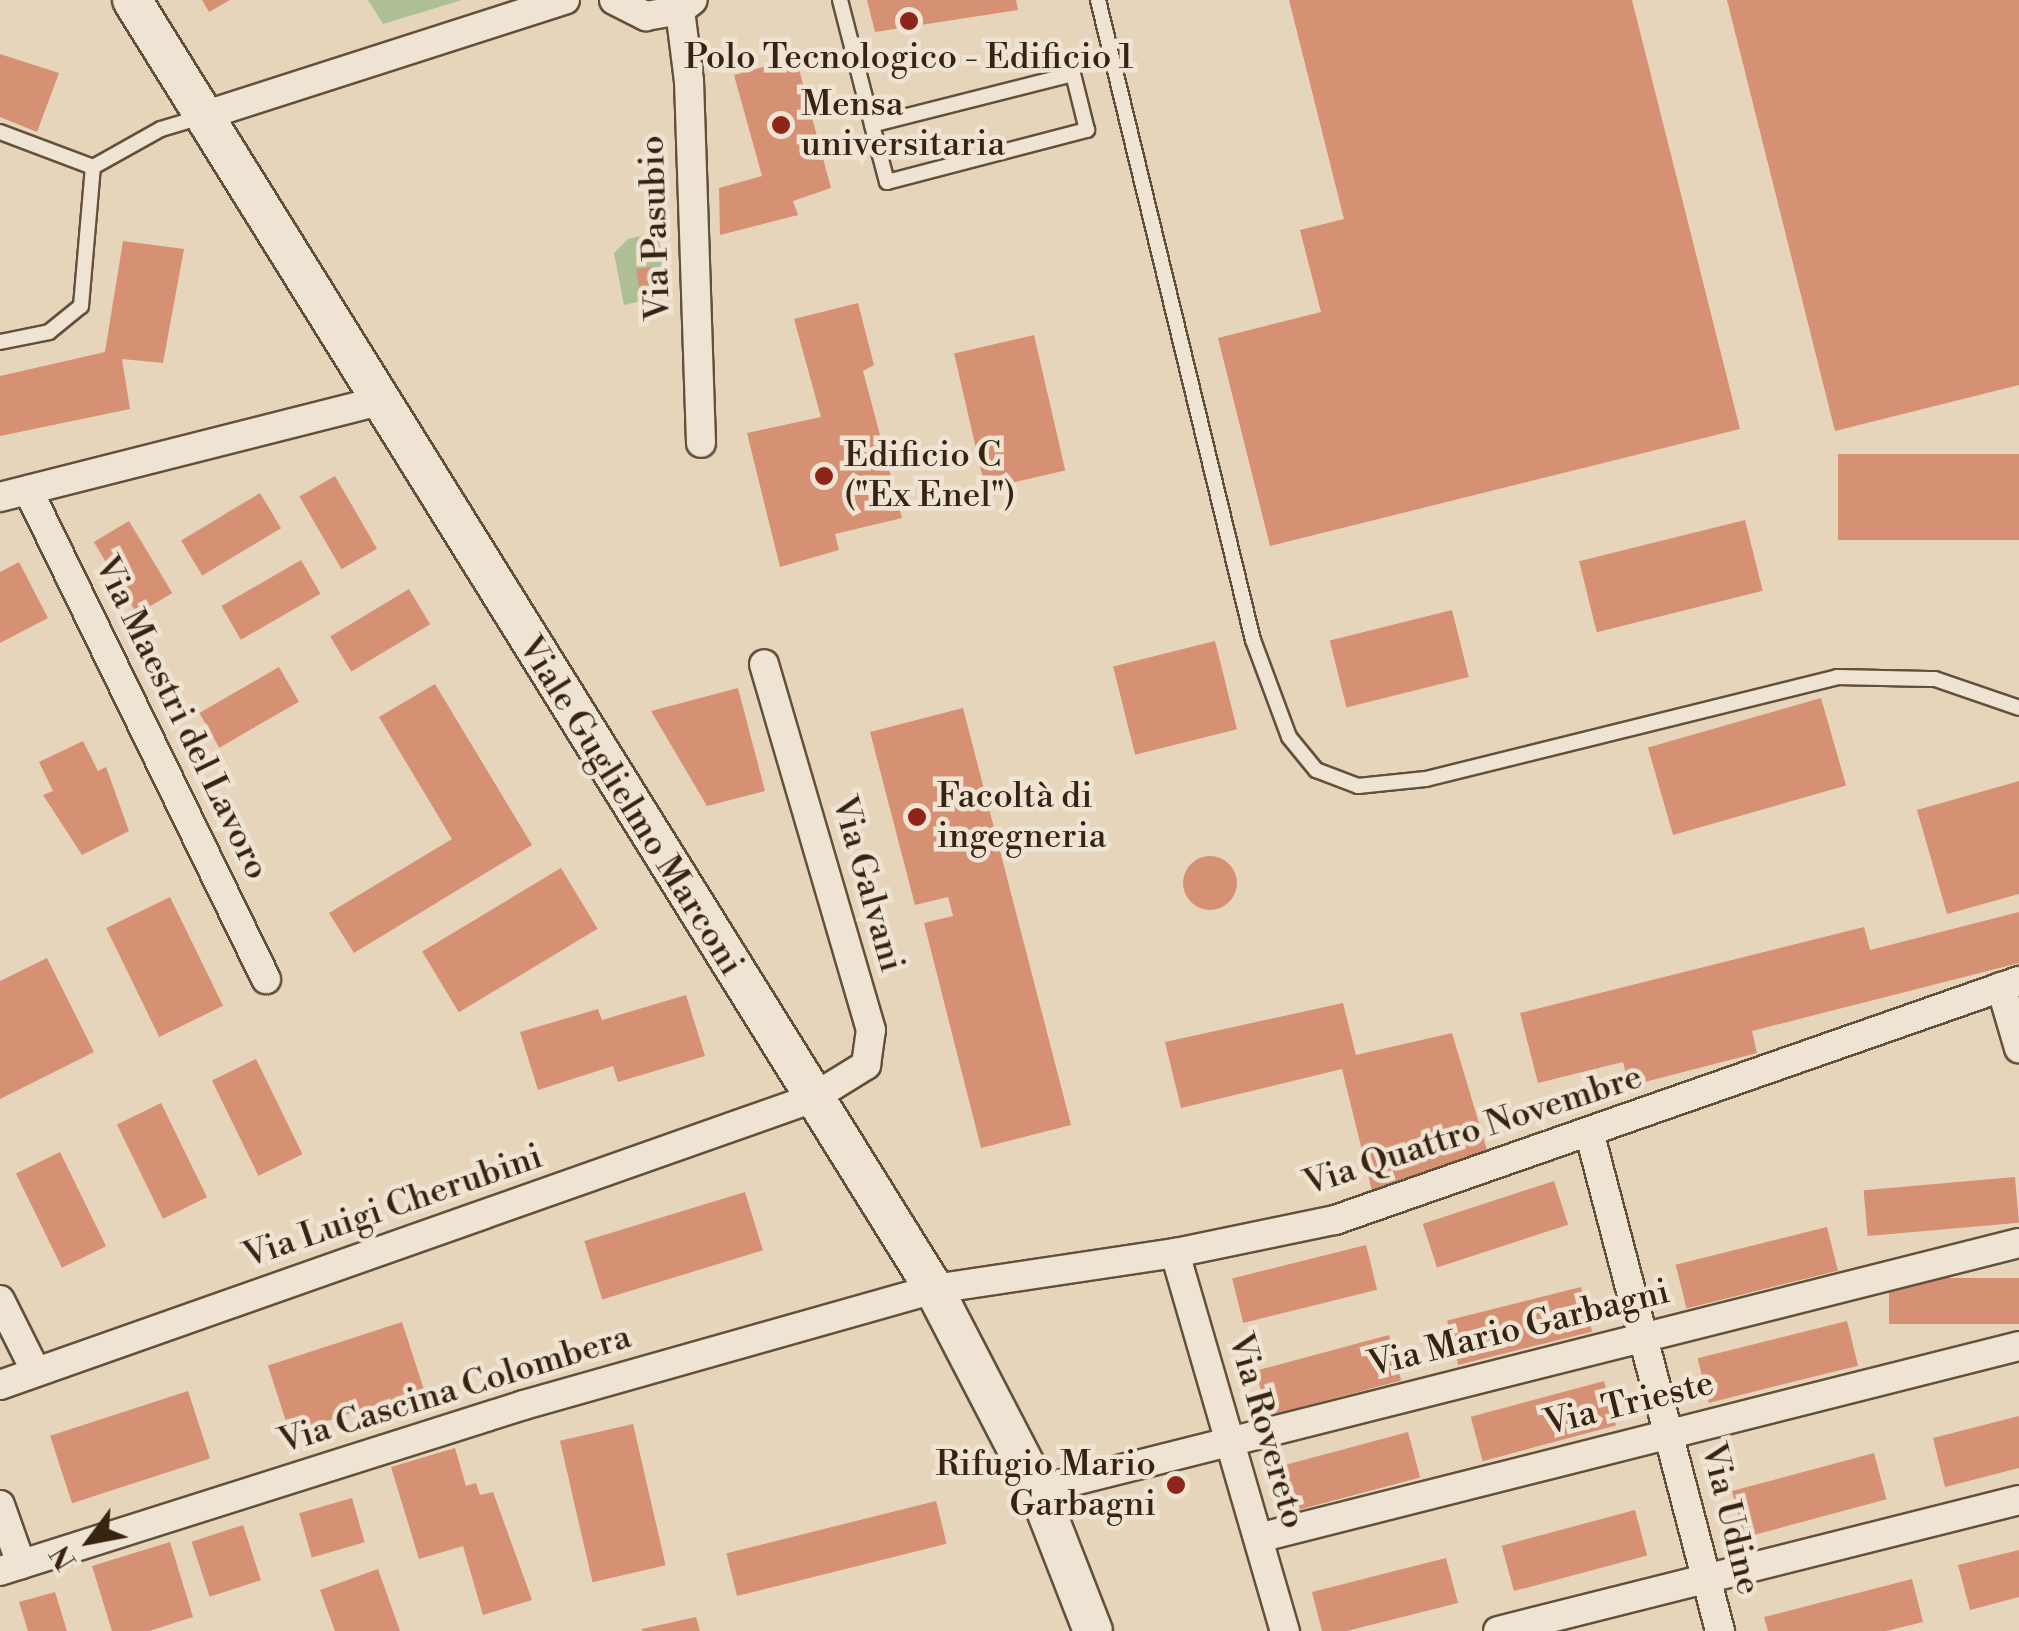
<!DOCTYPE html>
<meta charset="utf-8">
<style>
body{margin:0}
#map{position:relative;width:2019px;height:1631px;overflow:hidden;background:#e6d5bb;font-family:"Libre Bodoni",serif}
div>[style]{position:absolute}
.green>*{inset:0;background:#aebe95}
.building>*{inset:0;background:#d69174;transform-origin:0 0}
.round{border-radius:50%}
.roads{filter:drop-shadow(2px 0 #63503b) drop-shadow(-2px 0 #63503b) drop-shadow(0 2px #63503b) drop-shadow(0 -2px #63503b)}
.lane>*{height:14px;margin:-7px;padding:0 7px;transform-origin:7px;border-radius:7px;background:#efe4d3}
.street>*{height:28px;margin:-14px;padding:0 14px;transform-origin:14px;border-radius:14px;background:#efe4d3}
.secondary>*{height:38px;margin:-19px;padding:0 19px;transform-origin:19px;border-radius:19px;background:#efe4d3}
.dots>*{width:28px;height:28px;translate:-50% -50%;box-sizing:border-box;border:5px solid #efe4d3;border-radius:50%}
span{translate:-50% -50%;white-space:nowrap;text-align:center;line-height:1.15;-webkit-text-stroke:9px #efe4d3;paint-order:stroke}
.poi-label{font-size:35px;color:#372310}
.left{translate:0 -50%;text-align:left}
.right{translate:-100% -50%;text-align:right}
.street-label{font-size:35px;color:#372310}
.north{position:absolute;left:40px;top:1491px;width:100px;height:100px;-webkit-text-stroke:8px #efe4d3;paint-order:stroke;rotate:238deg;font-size:28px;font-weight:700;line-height:40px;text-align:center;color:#372310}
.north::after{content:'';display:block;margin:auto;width:35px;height:45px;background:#372310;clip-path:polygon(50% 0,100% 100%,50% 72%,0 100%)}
</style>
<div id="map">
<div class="green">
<i style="clip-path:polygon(368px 0,462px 0,383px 24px)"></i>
<i style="clip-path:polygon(658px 232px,667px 295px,624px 305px,614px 253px,628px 239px)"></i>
</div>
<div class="building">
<i style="clip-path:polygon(202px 0,230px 0,209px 12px)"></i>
<i style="clip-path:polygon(867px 0,1016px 0,1018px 10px,875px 32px)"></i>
<i style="clip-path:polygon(1289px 0,1632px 0,1740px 429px,1270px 546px,1218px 338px,1321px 312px,1300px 230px,1344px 219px)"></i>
<i style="clip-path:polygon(1727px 0,2019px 0,2019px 385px,1835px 431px)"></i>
<i style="clip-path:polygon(0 54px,59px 73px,37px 132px,0 117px)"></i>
<i style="clip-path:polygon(796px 58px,831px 188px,793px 201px,798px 215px,720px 235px,719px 188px,762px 176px,734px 75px)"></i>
<i style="clip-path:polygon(123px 241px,184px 249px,163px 363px,122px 359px,130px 409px,0 436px,0 376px,105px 352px)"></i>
<i style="left:651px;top:267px;width:18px;height:15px;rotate:81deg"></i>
<i style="clip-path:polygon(858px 303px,874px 365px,863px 371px,902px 518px,835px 534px,839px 550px,780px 567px,747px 433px,821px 417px,794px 319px)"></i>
<i style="left:1034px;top:335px;width:139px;height:82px;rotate:77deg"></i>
<i style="left:2019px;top:454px;width:86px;height:181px;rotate:90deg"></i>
<i style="left:335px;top:476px;width:84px;height:41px;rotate:60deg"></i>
<i style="left:260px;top:493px;width:41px;height:92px;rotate:59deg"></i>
<i style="left:1745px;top:520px;width:73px;height:171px;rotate:76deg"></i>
<i style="left:129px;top:521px;width:84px;height:41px;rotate:59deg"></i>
<i style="left:301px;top:560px;width:39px;height:92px;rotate:60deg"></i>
<i style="clip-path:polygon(19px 562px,48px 618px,0 643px,0 572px)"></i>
<i style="left:409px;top:589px;width:41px;height:92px;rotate:59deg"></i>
<i style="left:1452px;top:610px;width:69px;height:126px;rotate:76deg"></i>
<i style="left:1215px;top:641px;width:91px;height:105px;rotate:76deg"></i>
<i style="left:279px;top:667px;width:40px;height:92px;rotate:60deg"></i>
<i style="clip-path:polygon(435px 684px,532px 845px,354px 953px,329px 913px,452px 839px,379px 717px)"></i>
<i style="clip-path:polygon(738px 688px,765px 791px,707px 806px,651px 711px)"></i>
<i style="left:1821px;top:698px;width:91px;height:180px;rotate:74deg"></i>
<i style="clip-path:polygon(963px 708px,1071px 1125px,981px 1148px,924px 923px,953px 916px,948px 897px,915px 905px,870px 732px)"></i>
<i style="clip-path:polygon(83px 741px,98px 771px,106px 767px,129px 831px,82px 855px,43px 795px,53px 791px,39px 762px)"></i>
<i style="clip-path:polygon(2019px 781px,2019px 894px,1947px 914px,1917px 810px)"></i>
<i class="round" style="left:1183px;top:856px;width:54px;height:54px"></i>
<i style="left:561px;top:868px;width:71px;height:162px;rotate:59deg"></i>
<i style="left:170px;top:897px;width:121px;height:71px;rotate:64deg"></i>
<i style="clip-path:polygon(2019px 912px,2019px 963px,1752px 1031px,1757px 1053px,1629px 1086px,1623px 1062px,1538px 1083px,1520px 1013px,1864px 927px,1870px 950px)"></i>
<i style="clip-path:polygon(47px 958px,94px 1052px,0 1099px,0 981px)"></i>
<i style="clip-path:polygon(686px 995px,705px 1056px,618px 1082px,613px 1066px,538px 1090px,520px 1032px,598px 1009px,602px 1020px)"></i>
<i style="clip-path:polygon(1343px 1003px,1356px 1055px,1452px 1033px,1487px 1150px,1372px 1191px,1342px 1069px,1181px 1108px,1165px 1042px)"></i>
<i style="left:256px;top:1059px;width:106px;height:49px;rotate:64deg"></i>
<i style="left:161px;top:1103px;width:105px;height:49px;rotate:64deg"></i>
<i style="left:60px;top:1152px;width:105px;height:49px;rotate:64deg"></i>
<i style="left:2015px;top:1177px;width:46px;height:152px;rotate:85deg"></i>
<i style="left:1554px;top:1181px;width:46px;height:138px;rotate:72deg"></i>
<i style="left:745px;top:1192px;width:61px;height:168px;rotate:73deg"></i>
<i style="left:1827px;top:1227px;width:45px;height:156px;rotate:76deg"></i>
<i style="left:1366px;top:1245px;width:46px;height:138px;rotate:76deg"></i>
<i style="left:2019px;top:1278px;width:46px;height:130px;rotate:90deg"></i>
<i style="left:1581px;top:1287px;width:46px;height:138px;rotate:76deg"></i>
<i style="left:1847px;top:1321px;width:46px;height:154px;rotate:76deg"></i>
<i style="left:402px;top:1322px;width:71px;height:141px;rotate:72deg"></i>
<i style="left:1389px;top:1335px;width:47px;height:138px;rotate:75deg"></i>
<i style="left:1604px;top:1381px;width:46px;height:138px;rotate:75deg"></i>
<i style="left:188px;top:1391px;width:71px;height:145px;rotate:72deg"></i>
<i style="clip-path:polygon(2019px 1416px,2019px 1468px,1945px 1487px,1933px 1438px)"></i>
<i style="left:633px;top:1424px;width:145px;height:75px;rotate:77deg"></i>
<i style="left:1408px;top:1432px;width:47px;height:138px;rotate:75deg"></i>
<i style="clip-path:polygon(455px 1448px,466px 1486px,476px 1483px,480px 1495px,493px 1492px,532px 1600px,483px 1615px,463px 1546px,419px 1559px,391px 1467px)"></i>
<i style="left:1874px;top:1453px;width:48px;height:147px;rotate:75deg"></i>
<i style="left:352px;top:1498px;width:46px;height:55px;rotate:74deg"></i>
<i style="left:936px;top:1501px;width:44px;height:216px;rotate:76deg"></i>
<i style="left:1635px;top:1510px;width:47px;height:138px;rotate:75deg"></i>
<i style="left:243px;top:1525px;width:58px;height:54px;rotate:72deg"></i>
<i style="clip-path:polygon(170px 1542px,193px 1617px,149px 1631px,112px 1631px,92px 1566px)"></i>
<i style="clip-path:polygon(2019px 1550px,2019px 1597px,1970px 1610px,1958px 1565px)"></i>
<i style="clip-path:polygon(1446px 1558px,1458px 1603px,1347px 1631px,1322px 1631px,1312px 1592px)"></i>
<i style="clip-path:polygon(378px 1569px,400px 1631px,335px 1631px,320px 1590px)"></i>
<i style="clip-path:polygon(1912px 1579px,1923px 1622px,1886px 1631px,1768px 1631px,1764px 1617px)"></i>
<i style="clip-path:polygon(55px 1592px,67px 1631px,28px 1631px,19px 1602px)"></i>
<i style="clip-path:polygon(696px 1617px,700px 1631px,642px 1631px,642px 1629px)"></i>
</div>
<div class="roads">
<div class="lane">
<i style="left:840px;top:0;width:129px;rotate:75.6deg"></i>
<i style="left:872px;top:125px;width:59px;rotate:75.3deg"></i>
<i style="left:887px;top:182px;width:207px;rotate:-14.6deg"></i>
<i style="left:1087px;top:130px;width:58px;rotate:-104deg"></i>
<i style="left:1073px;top:74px;width:207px;rotate:165.8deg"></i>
<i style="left:1098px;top:0;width:659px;rotate:76.39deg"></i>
<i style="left:1253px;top:640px;width:103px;rotate:69.6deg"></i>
<i style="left:1289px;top:737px;width:43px;rotate:50.7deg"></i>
<i style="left:1316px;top:770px;width:45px;rotate:20.9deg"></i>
<i style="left:1358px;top:786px;width:68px;rotate:-5.9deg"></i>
<i style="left:1426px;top:779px;width:423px;rotate:-13.9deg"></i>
<i style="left:1837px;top:677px;width:98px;rotate:1.2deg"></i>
<i style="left:1935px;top:679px;width:89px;rotate:19deg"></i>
<i style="left:0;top:132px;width:99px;rotate:20.6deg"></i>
<i style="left:93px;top:167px;width:78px;rotate:-29.2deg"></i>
<i style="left:161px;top:129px;width:42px;rotate:-16.7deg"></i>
<i style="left:0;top:342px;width:50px;rotate:-11.5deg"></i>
<i style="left:49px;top:332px;width:41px;rotate:-39.1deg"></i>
<i style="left:81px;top:306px;width:140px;rotate:-85.1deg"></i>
</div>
<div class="street">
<i style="left:614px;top:0;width:36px;rotate:27deg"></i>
<i style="left:646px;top:16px;width:35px;rotate:-10deg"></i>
<i style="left:680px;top:10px;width:16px;rotate:-38deg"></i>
<i style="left:680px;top:10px;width:72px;rotate:82.8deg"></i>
<i style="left:689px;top:81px;width:362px;rotate:88.1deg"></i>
<i style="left:206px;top:115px;width:377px;rotate:-17.8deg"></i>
<i style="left:28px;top:490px;width:544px;rotate:64.05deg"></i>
<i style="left:0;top:497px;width:391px;rotate:-14.2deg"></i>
<i style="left:2001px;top:987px;width:64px;rotate:73.6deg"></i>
<i style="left:1590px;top:1135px;width:513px;rotate:75.31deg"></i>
<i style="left:1175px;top:1253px;width:394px;rotate:73.8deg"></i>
<i style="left:0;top:1300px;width:80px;rotate:63.4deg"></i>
<i style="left:0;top:1385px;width:860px;rotate:-19.43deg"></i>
<i style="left:811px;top:1099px;width:65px;rotate:-31.7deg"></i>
<i style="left:866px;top:1065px;width:35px;rotate:-82deg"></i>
<i style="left:871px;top:1030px;width:381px;rotate:-106.3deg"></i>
<i style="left:1038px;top:1490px;width:1012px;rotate:-14.13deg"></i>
<i style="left:0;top:1505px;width:63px;rotate:70.4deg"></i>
<i style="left:1258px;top:1538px;width:785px;rotate:-14.16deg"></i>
<i style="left:0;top:1571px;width:550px;rotate:-17.58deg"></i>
<i style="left:524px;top:1405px;width:426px;rotate:-15.8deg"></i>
<i style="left:934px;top:1289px;width:244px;rotate:-8.5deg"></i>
<i style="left:1175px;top:1253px;width:163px;rotate:-11.7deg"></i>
<i style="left:1335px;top:1220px;width:725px;rotate:-19.26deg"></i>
<i style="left:1498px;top:1631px;width:537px;rotate:-14.11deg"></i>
</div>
<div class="secondary">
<i style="left:132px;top:0;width:1518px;rotate:58.11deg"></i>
<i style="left:934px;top:1289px;width:226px;rotate:62.6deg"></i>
<i style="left:1038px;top:1490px;width:151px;rotate:68.7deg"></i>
</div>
</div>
<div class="dots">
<i style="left:909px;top:21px;background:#8f2418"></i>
<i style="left:781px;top:125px;background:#8f2418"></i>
<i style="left:824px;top:476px;background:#8f2418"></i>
<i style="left:917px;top:817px;background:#8f2418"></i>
<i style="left:1176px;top:1485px;background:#8f2418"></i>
</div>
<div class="poi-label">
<span style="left:909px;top:58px">Polo Tecnologico - Edificio 1</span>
<span class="left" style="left:801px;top:125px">Mensa<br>universitaria</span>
<span class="left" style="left:844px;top:476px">Edificio C<br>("Ex Enel")</span>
<span class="left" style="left:937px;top:817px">Facoltà di<br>ingegneria</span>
<span class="right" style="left:1156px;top:1485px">Rifugio Mario<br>Garbagni</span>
</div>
<div class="street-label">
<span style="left:656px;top:228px;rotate:-92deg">Via Pasubio</span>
<span style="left:181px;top:718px;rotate:64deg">Via Maestri del Lavoro</span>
<span style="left:630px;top:806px;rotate:58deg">Viale Guglielmo Marconi</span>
<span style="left:867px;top:884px;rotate:74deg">Via Galvani</span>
<span style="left:1473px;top:1131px;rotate:-18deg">Via Quattro Novembre</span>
<span style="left:393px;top:1207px;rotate:-19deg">Via Luigi Cherubini</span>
<span style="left:1519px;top:1329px;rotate:-14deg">Via Mario Garbagni</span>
<span style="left:455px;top:1390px;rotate:-17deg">Via Cascina Colombera</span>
<span style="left:1629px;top:1404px;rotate:-14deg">Via Trieste</span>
<span style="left:1266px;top:1431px;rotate:74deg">Via Rovereto</span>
<span style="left:1730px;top:1519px;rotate:76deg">Via Udine</span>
</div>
<div class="north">N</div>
</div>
